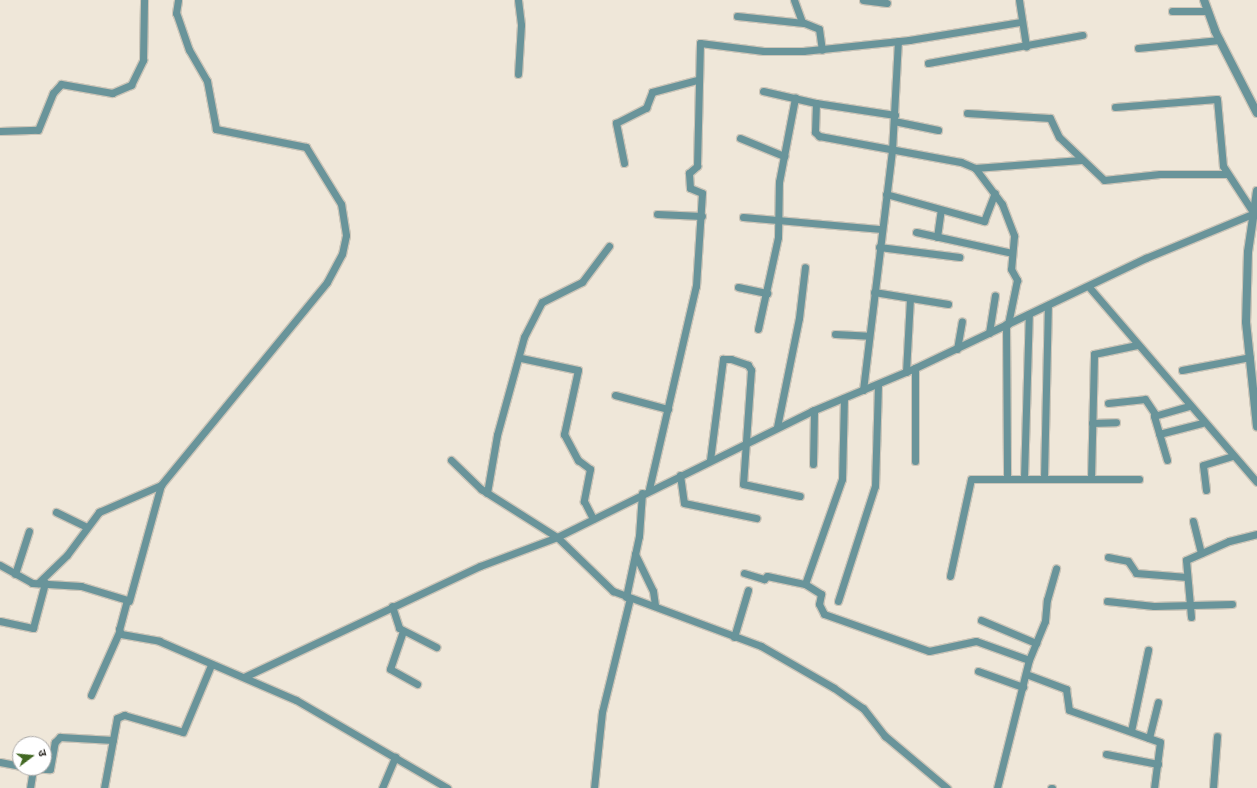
<!DOCTYPE html>
<meta charset="utf-8">
<style>
body{margin:0}
#map{position:relative;width:1257px;height:788px;overflow:hidden;background:#efe7d9;font-family:"PT Sans","Noto Sans Devanagari",sans-serif}
div>[style]{position:absolute}
.roads{filter:drop-shadow(1px 0 #ccc5b8) drop-shadow(-1px 0 #ccc5b8) drop-shadow(0 1px #ccc5b8) drop-shadow(0 -1px #ccc5b8)}
.minor>*{height:7px;margin:-3.5px;padding:0 3.5px;transform-origin:3.5px;border-radius:3.5px;background:#69949a}
.tertiary>*{height:8px;margin:-4px;padding:0 4px;transform-origin:4px;border-radius:4px;background:#69949a}
span{translate:-50% -50%;white-space:nowrap;text-align:center;line-height:1.15;-webkit-text-stroke:4px #fff;paint-order:stroke}
.north{position:absolute;left:12px;top:736px;width:40px;height:40px;box-sizing:border-box;background:#fff;border:1px solid #aba9a7;border-radius:50%;rotate:74deg;font-size:11px;font-weight:700;line-height:16px;text-align:center;color:#2c2924}
.north::after{content:'';display:block;margin:auto;width:14px;height:18px;background:#426823;clip-path:polygon(50% 0,100% 100%,50% 72%,0 100%)}
</style>
<div id="map">
<div class="roads">
<div class="minor">
<i style="left:518px;top:0;width:25px;rotate:83deg"></i>
<i style="left:521px;top:25px;width:49px;rotate:93.5deg"></i>
<i style="left:794px;top:0;width:23px;rotate:70deg"></i>
<i style="left:802px;top:22px;width:18px;rotate:22deg"></i>
<i style="left:819px;top:29px;width:21px;rotate:82deg"></i>
<i style="left:863px;top:0;width:24px;rotate:7deg"></i>
<i style="left:1019px;top:0;width:47px;rotate:81.3deg"></i>
<i style="left:1172px;top:11px;width:35px"></i>
<i style="left:737px;top:16px;width:67px;rotate:6deg"></i>
<i style="left:1138px;top:48px;width:82px;rotate:-5.6deg"></i>
<i style="left:928px;top:63px;width:157px;rotate:-10.3deg"></i>
<i style="left:763px;top:91px;width:54px;rotate:12.8deg"></i>
<i style="left:816px;top:103px;width:29px;rotate:92deg"></i>
<i style="left:815px;top:132px;width:6px;rotate:45deg"></i>
<i style="left:819px;top:136px;width:144px;rotate:10.4deg"></i>
<i style="left:961px;top:162px;width:15px;rotate:23deg"></i>
<i style="left:975px;top:168px;width:45px;rotate:53.1deg"></i>
<i style="left:1002px;top:204px;width:34px;rotate:69deg"></i>
<i style="left:1014px;top:236px;width:33px;rotate:95deg"></i>
<i style="left:1011px;top:269px;width:13px;rotate:61deg"></i>
<i style="left:1017px;top:280px;width:45px;rotate:101.6deg"></i>
<i style="left:816px;top:103px;width:80px;rotate:8.6deg"></i>
<i style="left:1115px;top:107px;width:102px;rotate:-4.5deg"></i>
<i style="left:1217px;top:99px;width:67px;rotate:84.9deg"></i>
<i style="left:1223px;top:166px;width:55px;rotate:56.9deg"></i>
<i style="left:967px;top:113px;width:83px;rotate:3.4deg"></i>
<i style="left:1050px;top:118px;width:21px;rotate:65deg"></i>
<i style="left:1059px;top:137px;width:62px;rotate:43.7deg"></i>
<i style="left:1104px;top:180px;width:56px;rotate:-6.1deg"></i>
<i style="left:1160px;top:174px;width:66px"></i>
<i style="left:894px;top:121px;width:45px;rotate:11.6deg"></i>
<i style="left:0;top:131px;width:38px;rotate:-2deg"></i>
<i style="left:38px;top:130px;width:40px;rotate:-68deg"></i>
<i style="left:53px;top:93px;width:12px;rotate:-48deg"></i>
<i style="left:61px;top:84px;width:52px;rotate:10deg"></i>
<i style="left:112px;top:93px;width:21px;rotate:-23deg"></i>
<i style="left:131px;top:85px;width:28px;rotate:-64deg"></i>
<i style="left:143px;top:60px;width:60px;rotate:-89deg"></i>
<i style="left:740px;top:138px;width:48px;rotate:22.2deg"></i>
<i style="left:624px;top:163px;width:41px;rotate:-101.3deg"></i>
<i style="left:616px;top:123px;width:34px;rotate:-27deg"></i>
<i style="left:646px;top:108px;width:17px;rotate:-69deg"></i>
<i style="left:652px;top:92px;width:47px;rotate:-14.9deg"></i>
<i style="left:975px;top:168px;width:106px;rotate:-4.3deg"></i>
<i style="left:886px;top:194px;width:102px;rotate:15.4deg"></i>
<i style="left:984px;top:221px;width:30px;rotate:-69deg"></i>
<i style="left:657px;top:214px;width:45px;rotate:2.5deg"></i>
<i style="left:743px;top:217px;width:139px;rotate:5deg"></i>
<i style="left:916px;top:232px;width:98px;rotate:12.3deg"></i>
<i style="left:937px;top:237px;width:27px;rotate:-82deg"></i>
<i style="left:879px;top:247px;width:81px;rotate:7.1deg"></i>
<i style="left:738px;top:287px;width:30px;rotate:12deg"></i>
<i style="left:1089px;top:287px;width:257px;rotate:49.3deg"></i>
<i style="left:874px;top:292px;width:75px;rotate:9.2deg"></i>
<i style="left:1006px;top:324px;width:154px;rotate:89.6deg"></i>
<i style="left:758px;top:329px;width:94px;rotate:-77.7deg"></i>
<i style="left:778px;top:237px;width:55px;rotate:-89deg"></i>
<i style="left:779px;top:182px;width:86px;rotate:-79.2deg"></i>
<i style="left:989px;top:333px;width:38px;rotate:-81deg"></i>
<i style="left:835px;top:334px;width:34px;rotate:3deg"></i>
<i style="left:957px;top:349px;width:28px;rotate:-80deg"></i>
<i style="left:521px;top:358px;width:58px;rotate:11.9deg"></i>
<i style="left:578px;top:370px;width:66px;rotate:102.3deg"></i>
<i style="left:564px;top:434px;width:30px;rotate:62deg"></i>
<i style="left:578px;top:460px;width:15px;rotate:37deg"></i>
<i style="left:590px;top:469px;width:33px;rotate:101deg"></i>
<i style="left:584px;top:501px;width:20px;rotate:63deg"></i>
<i style="left:1182px;top:370px;width:69px;rotate:-10.8deg"></i>
<i style="left:906px;top:372px;width:74px;rotate:-86.9deg"></i>
<i style="left:863px;top:390px;width:241px;rotate:-83.1deg"></i>
<i style="left:892px;top:151px;width:110px;rotate:-86.9deg"></i>
<i style="left:615px;top:395px;width:55px;rotate:14.8deg"></i>
<i style="left:844px;top:398px;width:81px;rotate:91.4deg"></i>
<i style="left:842px;top:479px;width:111px;rotate:109.4deg"></i>
<i style="left:805px;top:584px;width:19px;rotate:32deg"></i>
<i style="left:821px;top:594px;width:10px;rotate:101deg"></i>
<i style="left:819px;top:604px;width:11px;rotate:63deg"></i>
<i style="left:824px;top:614px;width:111px;rotate:19.4deg"></i>
<i style="left:929px;top:651px;width:48px;rotate:-12deg"></i>
<i style="left:976px;top:641px;width:56px;rotate:19.7deg"></i>
<i style="left:1108px;top:403px;width:37px;rotate:-6deg"></i>
<i style="left:1145px;top:399px;width:18px;rotate:56deg"></i>
<i style="left:1092px;top:423px;width:24px;rotate:-2deg"></i>
<i style="left:777px;top:427px;width:111px;rotate:-78.6deg"></i>
<i style="left:799px;top:318px;width:51px;rotate:-83.3deg"></i>
<i style="left:1159px;top:434px;width:44px;rotate:-14.3deg"></i>
<i style="left:451px;top:460px;width:42px;rotate:44deg"></i>
<i style="left:481px;top:489px;width:90px;rotate:32.3deg"></i>
<i style="left:557px;top:537px;width:78px;rotate:44deg"></i>
<i style="left:613px;top:591px;width:158px;rotate:20.4deg"></i>
<i style="left:761px;top:646px;width:84px;rotate:29.9deg"></i>
<i style="left:834px;top:688px;width:35px;rotate:35deg"></i>
<i style="left:863px;top:708px;width:36px;rotate:52deg"></i>
<i style="left:885px;top:736px;width:81px;rotate:40deg"></i>
<i style="left:710px;top:460px;width:102px;rotate:-82.7deg"></i>
<i style="left:723px;top:359px;width:8px"></i>
<i style="left:731px;top:359px;width:18px;rotate:19deg"></i>
<i style="left:748px;top:365px;width:6px;rotate:59deg"></i>
<i style="left:751px;top:370px;width:114px;rotate:94deg"></i>
<i style="left:743px;top:484px;width:58px;rotate:11.9deg"></i>
<i style="left:1167px;top:460px;width:46px;rotate:-106.5deg"></i>
<i style="left:1154px;top:416px;width:35px;rotate:-16deg"></i>
<i style="left:915px;top:461px;width:93px;rotate:-90deg"></i>
<i style="left:813px;top:464px;width:54px;rotate:-88.9deg"></i>
<i style="left:680px;top:475px;width:28px;rotate:82deg"></i>
<i style="left:684px;top:503px;width:74px;rotate:11.8deg"></i>
<i style="left:1024px;top:478px;width:164px;rotate:-88.3deg"></i>
<i style="left:1044px;top:478px;width:172px;rotate:-88.7deg"></i>
<i style="left:1091px;top:479px;width:125px;rotate:-88.6deg"></i>
<i style="left:1094px;top:354px;width:44px;rotate:-11.8deg"></i>
<i style="left:649px;top:489px;width:208px;rotate:-77deg"></i>
<i style="left:696px;top:286px;width:93px;rotate:-86.3deg"></i>
<i style="left:702px;top:193px;width:13px;rotate:-157deg"></i>
<i style="left:690px;top:188px;width:15px;rotate:-94deg"></i>
<i style="left:689px;top:173px;width:11px;rotate:-41deg"></i>
<i style="left:697px;top:166px;width:123px;rotate:-88.6deg"></i>
<i style="left:700px;top:43px;width:64px;rotate:7.1deg"></i>
<i style="left:764px;top:51px;width:39px"></i>
<i style="left:803px;top:51px;width:107px;rotate:-5.9deg"></i>
<i style="left:909px;top:40px;width:112px;rotate:-9.2deg"></i>
<i style="left:1206px;top:490px;width:25px;rotate:-97deg"></i>
<i style="left:1203px;top:465px;width:30px;rotate:-17deg"></i>
<i style="left:487px;top:493px;width:59px;rotate:-80.2deg"></i>
<i style="left:497px;top:435px;width:102px;rotate:-74.6deg"></i>
<i style="left:524px;top:337px;width:39px;rotate:-63deg"></i>
<i style="left:542px;top:302px;width:45px;rotate:-26.6deg"></i>
<i style="left:582px;top:282px;width:45px;rotate:-53.1deg"></i>
<i style="left:56px;top:512px;width:34px;rotate:26deg"></i>
<i style="left:1193px;top:521px;width:33px;rotate:76deg"></i>
<i style="left:635px;top:554px;width:41px;rotate:64.1deg"></i>
<i style="left:653px;top:591px;width:15px;rotate:82deg"></i>
<i style="left:1108px;top:557px;width:20px;rotate:11deg"></i>
<i style="left:1128px;top:561px;width:14px;rotate:56deg"></i>
<i style="left:1136px;top:573px;width:51px;rotate:4.5deg"></i>
<i style="left:0;top:565px;width:37px;rotate:29deg"></i>
<i style="left:32px;top:583px;width:49px;rotate:3.5deg"></i>
<i style="left:81px;top:586px;width:48px;rotate:16.9deg"></i>
<i style="left:127px;top:600px;width:30px;rotate:105deg"></i>
<i style="left:119px;top:629px;width:5px;rotate:68deg"></i>
<i style="left:121px;top:634px;width:39px;rotate:10deg"></i>
<i style="left:159px;top:641px;width:149px;rotate:23.3deg"></i>
<i style="left:296px;top:700px;width:175px;rotate:30.2deg"></i>
<i style="left:744px;top:573px;width:21px;rotate:17deg"></i>
<i style="left:764px;top:579px;width:4px;rotate:-45deg"></i>
<i style="left:767px;top:576px;width:39px;rotate:12deg"></i>
<i style="left:15px;top:574px;width:45px;rotate:-72deg"></i>
<i style="left:950px;top:576px;width:99px;rotate:-77.8deg"></i>
<i style="left:971px;top:479px;width:168px"></i>
<i style="left:38px;top:583px;width:40px;rotate:-44deg"></i>
<i style="left:67px;top:555px;width:54px;rotate:-53.3deg"></i>
<i style="left:99px;top:512px;width:68px;rotate:-23.5deg"></i>
<i style="left:626px;top:597px;width:62px;rotate:-78deg"></i>
<i style="left:639px;top:536px;width:43px;rotate:-86deg"></i>
<i style="left:129px;top:601px;width:120px;rotate:-74.6deg"></i>
<i style="left:161px;top:485px;width:262px;rotate:-50.7deg"></i>
<i style="left:327px;top:282px;width:32px;rotate:-62deg"></i>
<i style="left:342px;top:254px;width:19px;rotate:-78deg"></i>
<i style="left:346px;top:235px;width:31px;rotate:-99deg"></i>
<i style="left:341px;top:204px;width:67px;rotate:-121.6deg"></i>
<i style="left:306px;top:147px;width:92px;rotate:-168.7deg"></i>
<i style="left:216px;top:129px;width:49px;rotate:-100.6deg"></i>
<i style="left:207px;top:81px;width:36px;rotate:-120deg"></i>
<i style="left:189px;top:50px;width:39px;rotate:-109deg"></i>
<i style="left:176px;top:13px;width:13px;rotate:-81deg"></i>
<i style="left:838px;top:601px;width:121px;rotate:-72.2deg"></i>
<i style="left:875px;top:486px;width:102px;rotate:-88.3deg"></i>
<i style="left:1107px;top:601px;width:47px;rotate:6.1deg"></i>
<i style="left:1154px;top:606px;width:78px;rotate:-1.5deg"></i>
<i style="left:392px;top:606px;width:23px;rotate:72deg"></i>
<i style="left:399px;top:628px;width:42px;rotate:27.2deg"></i>
<i style="left:1191px;top:617px;width:57px;rotate:-95deg"></i>
<i style="left:1186px;top:560px;width:47px;rotate:-23.8deg"></i>
<i style="left:1229px;top:541px;width:29px;rotate:-14deg"></i>
<i style="left:981px;top:620px;width:60px;rotate:22.7deg"></i>
<i style="left:0;top:621px;width:34px;rotate:12deg"></i>
<i style="left:33px;top:628px;width:47px;rotate:-75.1deg"></i>
<i style="left:403px;top:631px;width:40px;rotate:108.9deg"></i>
<i style="left:390px;top:669px;width:31px;rotate:29deg"></i>
<i style="left:734px;top:637px;width:49px;rotate:-73.4deg"></i>
<i style="left:978px;top:671px;width:48px;rotate:19.6deg"></i>
<i style="left:1026px;top:674px;width:43px;rotate:20.6deg"></i>
<i style="left:1066px;top:689px;width:21px;rotate:82deg"></i>
<i style="left:1069px;top:710px;width:96px;rotate:19.4deg"></i>
<i style="left:1160px;top:742px;width:46px;rotate:97.4deg"></i>
<i style="left:244px;top:677px;width:261px;rotate:-25.2deg"></i>
<i style="left:480px;top:566px;width:82px;rotate:-20.6deg"></i>
<i style="left:557px;top:537px;width:284px;rotate:-26.3deg"></i>
<i style="left:812px;top:411px;width:112px;rotate:-22.7deg"></i>
<i style="left:915px;top:368px;width:256px;rotate:-25.5deg"></i>
<i style="left:1146px;top:258px;width:120px;rotate:-22.5deg"></i>
<i style="left:91px;top:695px;width:69px;rotate:-66deg"></i>
<i style="left:1131px;top:731px;width:83px;rotate:-78.1deg"></i>
<i style="left:1149px;top:738px;width:37px;rotate:-76deg"></i>
<i style="left:1106px;top:754px;width:53px;rotate:10.9deg"></i>
<i style="left:0;top:762px;width:20px;rotate:11deg"></i>
<i style="left:28px;top:768px;width:22px;rotate:3deg"></i>
<i style="left:50px;top:769px;width:27px;rotate:-80deg"></i>
<i style="left:55px;top:742px;width:7px;rotate:-45deg"></i>
<i style="left:60px;top:737px;width:53px;rotate:3.2deg"></i>
<i style="left:30px;top:788px;width:19px;rotate:-81deg"></i>
<i style="left:104px;top:788px;width:71px;rotate:-79.5deg"></i>
<i style="left:117px;top:718px;width:8px;rotate:-23deg"></i>
<i style="left:124px;top:715px;width:61px;rotate:16.1deg"></i>
<i style="left:183px;top:732px;width:73px;rotate:-67.3deg"></i>
<i style="left:382px;top:788px;width:34px;rotate:-67deg"></i>
<i style="left:594px;top:788px;width:76px;rotate:-84deg"></i>
<i style="left:602px;top:712px;width:117px;rotate:-76.2deg"></i>
<i style="left:997px;top:788px;width:132px;rotate:-76deg"></i>
<i style="left:1029px;top:660px;width:42px;rotate:-67.7deg"></i>
<i style="left:1045px;top:621px;width:21px;rotate:-85deg"></i>
<i style="left:1047px;top:600px;width:33px;rotate:-74deg"></i>
<i style="left:1051px;top:788px;width:1px"></i>
<i style="left:1213px;top:788px;width:52px;rotate:-85.6deg"></i>
</div>
<div class="tertiary">
<i style="left:1204px;top:0;width:33px;rotate:70deg"></i>
<i style="left:1215px;top:31px;width:92px;rotate:62.9deg"></i>
<i style="left:1257px;top:191px;width:62px;rotate:98.4deg"></i>
<i style="left:1248px;top:252px;width:70px;rotate:91.6deg"></i>
<i style="left:1246px;top:322px;width:105px;rotate:84deg"></i>
</div>
</div>
<div class="north">उ</div>
</div>
